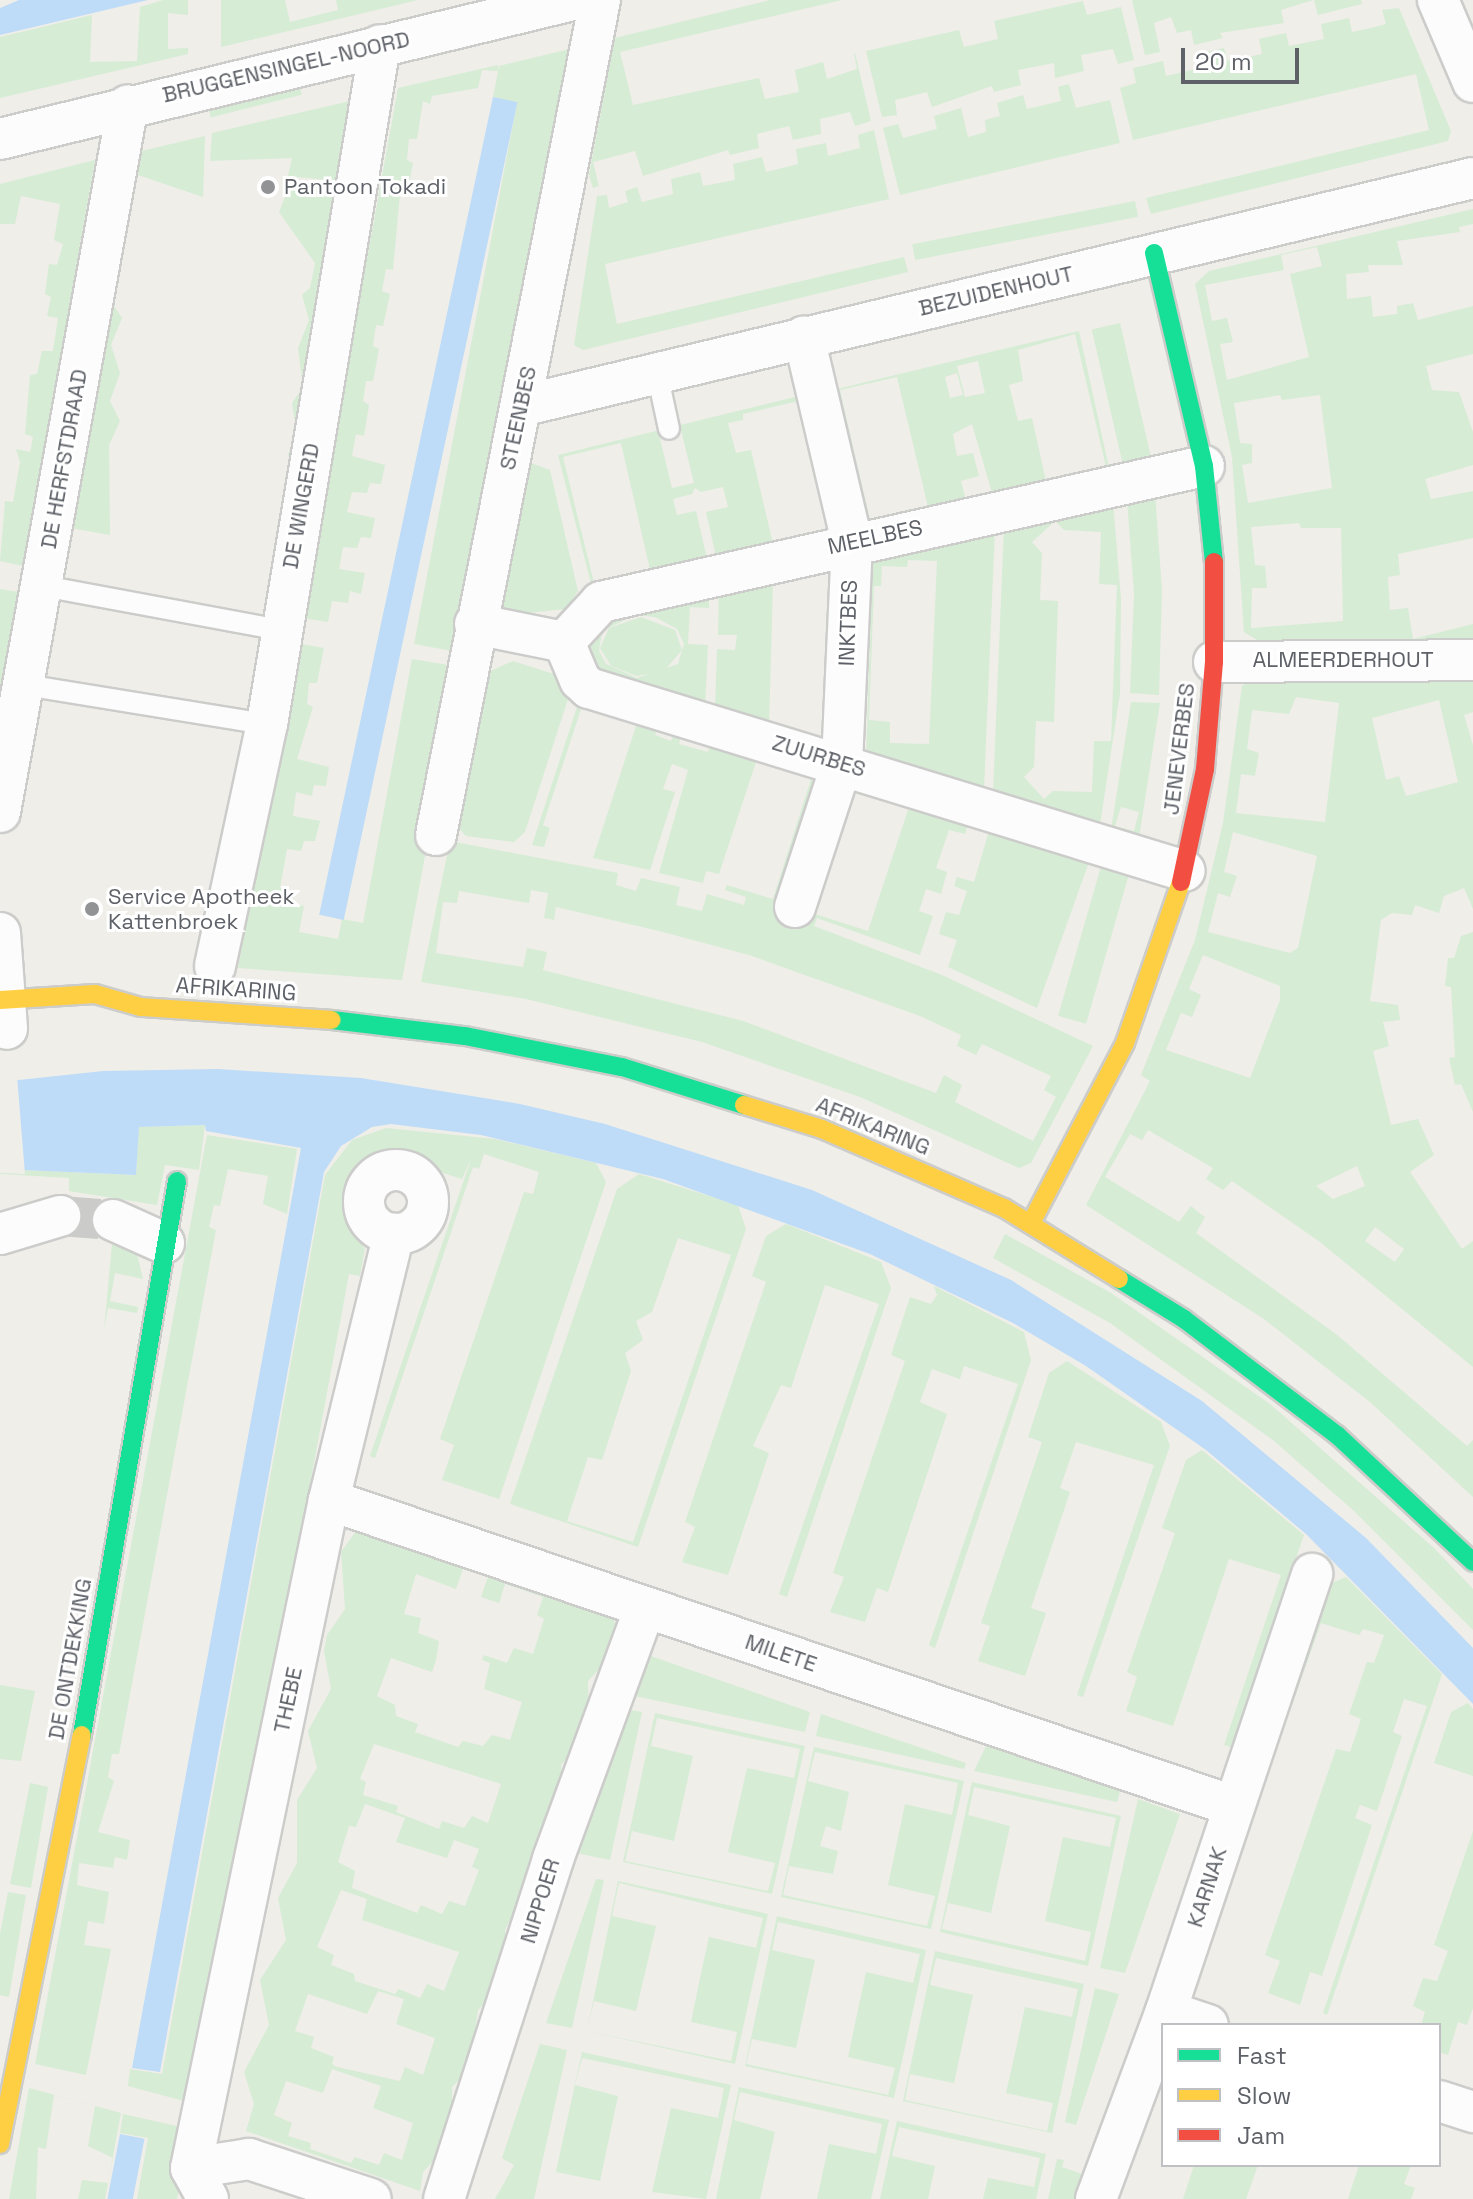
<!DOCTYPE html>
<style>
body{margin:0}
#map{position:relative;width:1473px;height:2199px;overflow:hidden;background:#efeee9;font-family:"Space Grotesk",sans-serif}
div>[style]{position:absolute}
.green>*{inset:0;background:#d6ecd5;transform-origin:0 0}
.water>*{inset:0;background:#bedcf8;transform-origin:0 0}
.pier>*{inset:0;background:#efeee9}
.street-tunnel>*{height:40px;margin-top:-20px;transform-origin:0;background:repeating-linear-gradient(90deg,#cbcbc9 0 40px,transparent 0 60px)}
.roads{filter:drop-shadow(2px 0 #cccccb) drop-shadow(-2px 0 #cccccb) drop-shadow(0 2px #cccccb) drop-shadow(0 -2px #cccccb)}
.lane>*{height:20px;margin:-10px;padding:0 10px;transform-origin:10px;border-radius:10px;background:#fdfcfc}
.street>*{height:40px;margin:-20px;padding:0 20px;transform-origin:20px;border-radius:20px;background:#fdfcfc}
.street>.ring{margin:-20px;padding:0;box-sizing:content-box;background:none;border:40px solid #fdfcfc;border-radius:50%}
.fast>*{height:18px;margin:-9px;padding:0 9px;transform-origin:9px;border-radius:9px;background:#16e098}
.slow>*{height:18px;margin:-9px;padding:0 9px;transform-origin:9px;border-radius:9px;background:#ffcf43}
.jam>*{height:18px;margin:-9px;padding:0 9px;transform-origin:9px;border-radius:9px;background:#f24e42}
.dots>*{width:22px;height:22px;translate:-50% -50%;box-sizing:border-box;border:4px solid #fff;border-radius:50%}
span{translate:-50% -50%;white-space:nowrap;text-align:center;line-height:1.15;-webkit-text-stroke:6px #fff;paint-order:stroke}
.street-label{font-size:22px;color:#5e6268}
.poi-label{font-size:22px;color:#5e6268}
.left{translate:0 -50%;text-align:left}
.legend{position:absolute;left:1161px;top:2023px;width:280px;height:144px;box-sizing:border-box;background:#fff;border:2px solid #bfc0c3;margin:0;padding:10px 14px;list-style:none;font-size:24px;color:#5e6268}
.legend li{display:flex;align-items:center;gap:16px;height:40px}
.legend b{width:40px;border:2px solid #bfc0c3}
.scale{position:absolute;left:1181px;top:48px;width:118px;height:36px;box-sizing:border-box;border:4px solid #5e6268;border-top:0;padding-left:10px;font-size:24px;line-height:28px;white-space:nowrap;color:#5e6268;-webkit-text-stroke:6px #fff;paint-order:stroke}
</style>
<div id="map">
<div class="green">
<i style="clip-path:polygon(163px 0,188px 0,188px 15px,168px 13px,168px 49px,188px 48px,188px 54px,0 98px,0 37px,92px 15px,90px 62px,137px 61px,140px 7px)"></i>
<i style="clip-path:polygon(221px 0,285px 0,290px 22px,338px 10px,336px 0,418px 0,221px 47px)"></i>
<i style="clip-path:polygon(770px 0,842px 0,620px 52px,633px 105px,759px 78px,765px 99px,799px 92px,795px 70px,823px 62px,827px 79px,857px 69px,854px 53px,855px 53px,871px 121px,855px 126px,850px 112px,820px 119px,821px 134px,793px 140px,789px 126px,757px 134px,759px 148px,730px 155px,728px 150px,643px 176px,635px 151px,593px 162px,599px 186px,593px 188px,589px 175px,615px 38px)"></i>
<i style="clip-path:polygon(1132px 0,1313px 0,1281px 10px,1284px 23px,1220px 33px,1223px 38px,1194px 45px,1191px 30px,1177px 33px,1171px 17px,1154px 23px,1160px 52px,1145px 55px)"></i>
<i style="clip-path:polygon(1314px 0,1361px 0,1362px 4px,1318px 15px)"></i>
<i style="clip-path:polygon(1083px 1px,1087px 15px,1121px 7px,1134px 60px,1118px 64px,1113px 49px,1081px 55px,1084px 71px,1055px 78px,1054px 63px,1018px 70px,1021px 85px,994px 92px,992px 86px,932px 107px,927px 92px,895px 100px,897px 115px,882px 117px,866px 51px,959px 30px,964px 47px,998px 39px,994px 21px)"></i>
<i style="clip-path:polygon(1399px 8px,1451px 131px,1448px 141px,1151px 214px,1146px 198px,1429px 130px,1416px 74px,1133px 140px,1120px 88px,1136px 83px,1133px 68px,1163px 61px,1166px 76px,1200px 68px,1197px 54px,1224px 48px,1228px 61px,1262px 54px,1259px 39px,1286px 33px,1289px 46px,1324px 39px,1321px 24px,1349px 18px,1352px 32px,1371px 28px,1386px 24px,1382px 10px)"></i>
<i style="clip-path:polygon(574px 48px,463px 653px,414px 644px,517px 103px,493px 97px,498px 71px,482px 70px,478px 88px,432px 96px,430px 104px,423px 101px,417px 139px,409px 139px,407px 160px,413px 163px,407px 194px,400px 194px,393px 270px,386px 269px,382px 291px,390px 294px,383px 326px,376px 325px,373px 346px,379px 349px,373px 381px,366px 381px,363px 401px,369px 405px,364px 436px,356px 434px,352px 456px,385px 465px,381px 484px,370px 483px,367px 493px,352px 492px,347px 512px,375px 518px,371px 538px,361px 537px,357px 548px,343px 547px,339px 569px,365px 573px,361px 594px,350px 591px,348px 603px,332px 601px,328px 622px,302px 618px,398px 88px,498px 65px,498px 71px,499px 66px)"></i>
<i style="left:299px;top:83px;width:12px;height:94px;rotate:76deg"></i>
<i style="clip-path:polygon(1069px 84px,1076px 108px,1110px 100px,1120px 143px,900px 195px,883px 128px,898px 124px,903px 138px,937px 129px,934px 116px,961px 108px,968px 137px,986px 132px,985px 120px,1000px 116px,997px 103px,1023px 95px,1027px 109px,1061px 101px,1058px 87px)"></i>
<i style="clip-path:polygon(359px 99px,345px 182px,288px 176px,292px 158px,210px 161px,212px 133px)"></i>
<i style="clip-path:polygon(874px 130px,889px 199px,605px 264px,617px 324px,904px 257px,908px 272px,583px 350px,574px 345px,597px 196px,607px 195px,609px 208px,628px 202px,625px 191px,637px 187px,642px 202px,673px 194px,671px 179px,700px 172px,703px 186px,735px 180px,733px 164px,762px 157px,766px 172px,798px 164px,796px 149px,826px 143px,828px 156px,860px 148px,858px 135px)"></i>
<i style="clip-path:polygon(205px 136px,203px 197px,129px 172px,133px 153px)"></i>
<i style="clip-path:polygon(95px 160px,23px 566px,0 561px,5px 501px,13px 502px,20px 462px,16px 449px,30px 452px,33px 437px,25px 434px,30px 375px,37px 374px,42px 351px,53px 351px,58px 318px,47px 316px,51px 297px,45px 294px,49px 264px,57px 265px,63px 244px,54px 240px,60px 204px,21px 196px,15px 224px,0 224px,0 184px)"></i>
<i style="clip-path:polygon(305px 184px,345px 187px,293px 467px,288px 454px,297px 433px,292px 403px,303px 387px,298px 348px,309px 320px,302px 295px,310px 288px,315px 263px,279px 212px,289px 187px)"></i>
<i style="left:1135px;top:201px;width:16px;height:227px;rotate:79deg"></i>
<i style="clip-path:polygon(evenodd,1473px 209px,1473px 224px,1459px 227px,1460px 232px,1397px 241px,1403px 265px,1368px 265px,1369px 272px,1346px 274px,1347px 299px,1371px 296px,1373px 317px,1397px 314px,1397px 306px,1413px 303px,1418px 320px,1473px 306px,1473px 354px,1426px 366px,1432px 390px,1459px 392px,1473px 432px,1473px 465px,1425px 479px,1431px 499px,1473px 491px,1473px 538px,1398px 554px,1400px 575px,1388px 577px,1390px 610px,1408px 608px,1413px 639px,1473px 624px,1473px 645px,1264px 644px,1244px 632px,1232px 457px,1195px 284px,1209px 271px,1473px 209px,1317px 247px,1322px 266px,1290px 274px,1309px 357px,1227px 380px,1220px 344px,1233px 342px,1227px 318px,1212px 321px,1205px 285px,1284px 270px,1281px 255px,1317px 247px,1473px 209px,1280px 395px,1282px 400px,1320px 395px,1332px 488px,1248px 503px,1242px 465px,1252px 463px,1252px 444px,1240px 443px,1234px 403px,1280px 395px,1473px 209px,1299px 523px,1301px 528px,1341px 528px,1343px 621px,1251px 628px,1252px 588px,1267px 588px,1265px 566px,1255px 565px,1251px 527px,1299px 523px)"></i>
<i style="clip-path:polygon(110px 300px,122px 318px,111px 345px,120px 373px,110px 401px,120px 421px,109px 445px,110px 535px,65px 527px)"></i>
<i style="left:1120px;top:323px;width:138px;height:29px;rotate:77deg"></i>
<i style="clip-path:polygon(evenodd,1079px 331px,1109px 468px,993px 496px,972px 424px,953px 434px,957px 456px,973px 453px,979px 476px,961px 481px,966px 501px,868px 527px,837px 389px,1079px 331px,1075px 334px,1106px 467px,1046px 481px,1032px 418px,1018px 421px,1009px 385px,1023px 381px,1018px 350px,1075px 334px,1079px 331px,978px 361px,985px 393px,965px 397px,957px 366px,978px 361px,1079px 331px,957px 373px,963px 395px,950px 398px,945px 377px,957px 373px,1079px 331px,897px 377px,928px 507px,870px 520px,840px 390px,897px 377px)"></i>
<i style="clip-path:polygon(evenodd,799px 396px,835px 533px,717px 561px,706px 512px,728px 507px,723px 487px,701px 492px,695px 488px,692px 494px,673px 499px,677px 515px,696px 511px,708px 563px,593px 591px,558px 455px,799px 396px,799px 401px,829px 531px,773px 544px,751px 450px,736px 453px,728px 423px,743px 420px,743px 414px,799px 401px,799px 396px,681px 430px,694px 483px,672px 488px,659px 435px,681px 430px,799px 396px,621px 443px,651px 574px,595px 587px,563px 457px,621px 443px)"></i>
<i style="clip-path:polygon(531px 463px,550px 470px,578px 591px,566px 609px,508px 615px,497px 598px,524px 465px)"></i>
<i style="clip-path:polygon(1155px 493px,1162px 590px,1159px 695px,1130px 693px,1134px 594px,1127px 500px)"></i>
<i style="clip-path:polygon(evenodd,1113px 502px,1121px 599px,1120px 693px,1100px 825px,993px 793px,1004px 526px,1113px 502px,1055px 521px,1064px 530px,1101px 532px,1099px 584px,1117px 585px,1111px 741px,1094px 741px,1092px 792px,1053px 791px,1044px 799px,1024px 777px,1034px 767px,1036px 721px,1054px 722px,1058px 601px,1040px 600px,1042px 553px,1032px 542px,1055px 521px)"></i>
<i style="clip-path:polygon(evenodd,995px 528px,984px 790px,866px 757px,873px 556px,995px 528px,908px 560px,937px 561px,929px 744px,890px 743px,890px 722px,869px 720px,874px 586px,881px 586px,882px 566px,907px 567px,908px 560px)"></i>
<i style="clip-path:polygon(780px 574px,779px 583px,773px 584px,769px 726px,715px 710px,717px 649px,735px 650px,737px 635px,718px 635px,719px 587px)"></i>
<i style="clip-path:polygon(0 589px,18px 592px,0 689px)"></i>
<i style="clip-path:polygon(evenodd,709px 590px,709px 608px,690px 607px,688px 644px,708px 645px,705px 708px,603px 673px,593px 662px,587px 643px,601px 619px,709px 590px,635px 615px,655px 617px,677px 629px,684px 644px,678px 664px,637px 678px,606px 664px,599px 651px,602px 631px,635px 615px)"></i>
<i style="clip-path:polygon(641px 617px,675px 630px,682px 650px,664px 671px,637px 676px,611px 666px,600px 648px,609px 628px)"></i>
<i style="clip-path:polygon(296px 643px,324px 648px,317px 683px,309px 683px,307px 704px,313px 707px,297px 759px,329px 767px,326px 786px,314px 785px,312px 796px,296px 792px,293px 816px,320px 821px,315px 841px,304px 841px,301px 851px,287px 849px,280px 888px,295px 892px,293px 903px,304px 906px,299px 932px,338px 939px,342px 919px,363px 923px,412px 659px,460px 667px,402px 980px,238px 968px)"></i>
<i style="clip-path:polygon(513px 661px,557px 675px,568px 699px,525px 832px,514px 842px,466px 836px,454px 823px,486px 673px)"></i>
<i style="clip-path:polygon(evenodd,1473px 677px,1473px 712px,1464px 715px,1473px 745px,1473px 909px,1464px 888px,1444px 896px,1439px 913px,1415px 905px,1412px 915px,1392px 913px,1381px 920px,1370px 1001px,1398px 1005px,1400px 1020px,1383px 1022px,1389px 1046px,1373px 1051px,1391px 1125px,1418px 1119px,1434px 1155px,1410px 1172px,1462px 1249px,1473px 1241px,1473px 1367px,1320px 1242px,1232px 1181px,1223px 1190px,1206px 1179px,1213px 1168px,1148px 1130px,1142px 1140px,1130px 1134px,1105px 1177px,1179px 1222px,1191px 1206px,1198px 1212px,1205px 1217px,1196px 1233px,1336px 1334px,1467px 1446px,1473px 1440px,1473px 1497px,1370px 1402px,1264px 1319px,1086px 1205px,1150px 1081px,1141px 1075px,1195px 940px,1223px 823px,1242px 686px,1250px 680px,1473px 677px,1296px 697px,1339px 703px,1325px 822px,1236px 813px,1241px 774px,1255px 776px,1259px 753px,1247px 749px,1252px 710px,1289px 714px,1296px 697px,1473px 677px,1439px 700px,1458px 782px,1406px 796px,1399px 776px,1386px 780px,1372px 718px,1439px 700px,1473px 677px,1233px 832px,1317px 856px,1298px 948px,1290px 953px,1208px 932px,1218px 893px,1230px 897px,1237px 876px,1224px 872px,1233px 832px,1473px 677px,1203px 955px,1280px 986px,1280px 1000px,1250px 1078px,1166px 1050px,1181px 1013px,1192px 1017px,1201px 995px,1189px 989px,1203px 955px,1473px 677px,1357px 1166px,1365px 1186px,1333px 1199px,1316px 1186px,1357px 1166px,1473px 677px,1375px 1227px,1404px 1249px,1395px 1262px,1365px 1241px,1375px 1227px)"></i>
<i style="clip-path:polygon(evenodd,581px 695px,660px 721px,655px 735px,671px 741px,677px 726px,819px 772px,774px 906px,808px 917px,852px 782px,1090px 859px,1037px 1008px,948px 967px,957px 940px,939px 934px,946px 912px,959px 915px,967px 891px,954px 886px,957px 877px,974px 882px,989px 831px,968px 824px,965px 834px,949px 830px,936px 868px,947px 872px,941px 894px,926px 889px,919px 911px,933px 916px,920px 955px,817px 918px,814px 926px,942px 975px,1093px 1046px,1031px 1163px,1019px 1168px,860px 1097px,702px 1042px,526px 999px,421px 982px,450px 841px,618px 873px,616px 885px,636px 891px,641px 878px,680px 887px,676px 905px,702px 911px,707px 894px,744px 905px,746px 897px,725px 890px,727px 885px,773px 899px,813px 773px,758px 756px,719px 874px,706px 871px,703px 883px,659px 873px,688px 770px,672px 764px,663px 789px,675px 792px,650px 870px,593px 858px,639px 717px,584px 700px,543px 825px,550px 828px,544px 847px,532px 845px,581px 695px,681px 735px,711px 742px,708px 752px,679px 744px,681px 735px,581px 695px,854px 786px,910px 804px,868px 931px,812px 913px,854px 786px,581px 695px,531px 890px,548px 893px,544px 918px,554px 920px,556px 907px,659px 931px,749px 955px,920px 1016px,961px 1035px,957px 1046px,976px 1055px,982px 1044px,1051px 1076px,1044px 1090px,1056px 1097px,1033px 1141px,955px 1102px,962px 1085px,944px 1075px,936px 1093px,743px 1021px,543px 970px,547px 952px,527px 948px,523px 967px,436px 953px,443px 902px,457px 903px,459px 891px,529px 903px,531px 890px)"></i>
<i style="clip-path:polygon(evenodd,1131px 702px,1160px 703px,1139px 838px,1111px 830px,1131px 702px,1121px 807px,1139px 812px,1134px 831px,1115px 826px,1121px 807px)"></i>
<i style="left:1102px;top:863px;width:29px;height:159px;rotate:16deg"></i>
<i style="clip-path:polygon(1473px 932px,1473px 1112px,1461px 1084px,1455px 1085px,1449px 1058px,1455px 1057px,1451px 987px,1445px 986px,1448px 958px,1454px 958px,1461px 936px)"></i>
<i style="clip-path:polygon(205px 1125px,199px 1170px,165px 1165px,157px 1205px,69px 1191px,69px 1178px,0 1174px,0 1169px,136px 1175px,138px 1127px)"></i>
<i style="clip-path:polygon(386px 1128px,495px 1139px,596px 1163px,606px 1182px,499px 1499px,442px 1480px,454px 1445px,440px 1439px,524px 1192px,533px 1194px,539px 1172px,484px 1154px,479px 1169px,473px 1167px,375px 1458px,370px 1456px,471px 1159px,462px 1179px,443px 1173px,414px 1153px,389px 1148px,362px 1162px,345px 1182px,343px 1216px,365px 1249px,360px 1276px,349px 1274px,195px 2104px,128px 2086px,130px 2069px,162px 2074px,325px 1175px,352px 1140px)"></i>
<i style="clip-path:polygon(207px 1135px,297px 1149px,287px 1214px,263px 1204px,268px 1176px,228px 1169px,220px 1206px,214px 1205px,209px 1227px,216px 1230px,119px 1754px,112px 1754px,108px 1777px,114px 1781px,98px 1832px,130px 1840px,127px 1860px,115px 1857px,113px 1868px,79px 1863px,77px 1885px,109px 1892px,104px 1924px,88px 1921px,84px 1945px,111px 1949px,86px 2075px,35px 2064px)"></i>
<i style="clip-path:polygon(evenodd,639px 1174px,738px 1205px,746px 1229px,638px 1547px,510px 1504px,617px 1189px,639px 1174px,678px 1238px,731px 1255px,633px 1542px,567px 1521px,588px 1457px,602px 1460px,631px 1371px,625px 1353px,643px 1340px,636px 1321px,652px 1312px,678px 1238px)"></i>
<i style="clip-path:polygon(786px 1224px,881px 1262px,891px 1288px,787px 1597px,779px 1594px,879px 1304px,825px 1285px,791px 1388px,781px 1385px,753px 1446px,769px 1453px,728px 1575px,682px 1562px,695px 1527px,685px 1522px,766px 1282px,752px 1276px,766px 1236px)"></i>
<i style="clip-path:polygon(113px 1233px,137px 1254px,143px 1279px,115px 1273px,110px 1301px,138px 1307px,137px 1313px,108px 1308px,104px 1330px)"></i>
<i style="clip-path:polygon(1005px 1234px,1111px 1293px,1270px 1404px,1434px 1548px,1473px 1589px,1473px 1630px,1354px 1511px,1274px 1441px,1110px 1323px,993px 1258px)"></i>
<i style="clip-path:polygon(934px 1286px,1024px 1332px,1031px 1360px,935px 1648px,929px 1645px,1018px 1384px,964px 1366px,960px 1379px,932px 1369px,920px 1402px,947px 1414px,888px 1592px,877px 1588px,865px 1622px,830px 1612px,844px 1577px,833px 1573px,905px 1361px,891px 1355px,910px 1297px,931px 1304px,937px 1295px)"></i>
<i style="clip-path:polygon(1067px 1361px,1161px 1422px,1170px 1446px,1083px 1697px,1077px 1695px,1154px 1465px,1076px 1442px,1060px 1488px,1070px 1492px,1031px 1608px,1046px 1613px,1025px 1676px,978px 1661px,990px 1626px,981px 1623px,1042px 1442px,1028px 1437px,1049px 1373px)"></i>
<i style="clip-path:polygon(1202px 1450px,1304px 1535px,1231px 1747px,1224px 1745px,1281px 1575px,1229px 1559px,1173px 1726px,1126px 1711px,1137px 1677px,1127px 1672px,1175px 1533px,1162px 1528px,1186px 1460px)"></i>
<i style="clip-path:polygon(evenodd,359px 1527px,465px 1563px,456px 1589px,416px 1574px,404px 1614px,421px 1618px,418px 1633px,439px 1641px,436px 1660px,432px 1672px,391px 1658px,377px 1696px,395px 1705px,396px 1716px,418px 1724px,415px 1732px,458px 1747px,463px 1741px,483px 1746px,492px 1735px,510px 1740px,522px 1702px,484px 1689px,490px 1663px,482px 1660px,484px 1655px,507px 1663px,514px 1648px,533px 1654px,544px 1619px,537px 1615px,543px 1597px,505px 1584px,499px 1603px,481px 1597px,490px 1571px,611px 1612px,618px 1629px,604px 1664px,588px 1681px,589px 1718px,580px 1743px,561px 1765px,562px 1791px,554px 1822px,535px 1842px,536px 1872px,505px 1930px,508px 1960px,494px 1993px,478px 2010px,470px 2070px,452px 2087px,452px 2118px,440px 2154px,423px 2172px,420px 2191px,246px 2131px,254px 2104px,244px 2072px,269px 2025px,260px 1980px,286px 1940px,278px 1898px,297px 1863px,297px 1800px,317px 1768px,308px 1731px,331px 1689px,324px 1651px,327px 1635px,345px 1609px,341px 1552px,359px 1527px,374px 1744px,501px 1784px,488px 1823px,472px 1816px,464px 1828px,442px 1821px,439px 1829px,396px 1812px,398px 1806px,363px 1795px,366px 1782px,360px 1779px,374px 1744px,359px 1527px,365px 1804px,405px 1818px,396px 1842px,447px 1858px,454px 1840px,479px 1849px,472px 1867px,479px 1870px,465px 1906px,449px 1901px,442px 1914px,421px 1905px,417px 1913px,352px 1888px,355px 1871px,338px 1862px,349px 1826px,356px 1827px,365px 1804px,359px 1527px,341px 1890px,367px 1899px,362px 1920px,459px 1952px,444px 1991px,427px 1984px,420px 1998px,399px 1989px,395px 1994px,355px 1981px,354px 1974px,331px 1965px,334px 1955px,317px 1947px,341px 1890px,359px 1527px,378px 1991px,404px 1999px,396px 2024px,435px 2038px,423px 2075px,405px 2067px,400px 2081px,337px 2067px,332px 2064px,334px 2057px,311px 2048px,314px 2037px,295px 2031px,308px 1994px,367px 2014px,378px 1991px,359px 1527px,332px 2069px,381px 2086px,373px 2108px,413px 2123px,402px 2160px,384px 2153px,379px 2165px,355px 2157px,351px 2163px,310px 2149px,311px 2143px,288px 2136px,292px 2123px,274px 2115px,286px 2081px,323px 2093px,332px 2069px)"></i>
<i style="clip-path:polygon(1346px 1577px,1442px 1674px,1327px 2015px,1323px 2013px,1427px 1706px,1404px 1699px,1393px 1732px,1402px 1736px,1377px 1811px,1360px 1805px,1355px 1818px,1372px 1825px,1322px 1976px,1310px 1972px,1300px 2005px,1268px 1993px,1280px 1961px,1265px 1955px,1336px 1749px,1350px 1752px,1361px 1719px,1349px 1714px,1367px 1662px,1374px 1663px,1384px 1635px,1363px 1629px,1359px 1635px,1321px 1623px,1198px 1971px,1329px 1584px)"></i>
<i style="clip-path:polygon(645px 1654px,810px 1712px,805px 1732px,630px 1695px)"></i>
<i style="clip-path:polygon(0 1685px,35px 1691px,21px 1761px,0 1759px)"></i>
<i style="clip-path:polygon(1468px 1703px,1473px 1709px,1473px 1776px,1434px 1763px,1451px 1712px)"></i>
<i style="clip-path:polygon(625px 1709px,642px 1712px,610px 1860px,576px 1853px)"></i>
<i style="clip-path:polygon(evenodd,655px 1713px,805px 1746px,772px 1894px,623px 1862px,655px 1713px,657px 1718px,800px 1749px,794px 1778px,747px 1768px,728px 1852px,775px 1863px,768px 1891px,625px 1861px,632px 1831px,674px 1841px,693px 1756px,651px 1746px,657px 1718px)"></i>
<i style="clip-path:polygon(821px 1714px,966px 1763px,964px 1769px,816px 1736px)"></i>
<i style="clip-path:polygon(988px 1742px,1121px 1788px,1117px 1802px,974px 1771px)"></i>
<i style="clip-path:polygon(evenodd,814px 1747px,964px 1781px,931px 1929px,781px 1897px,814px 1747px,815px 1752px,958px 1783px,952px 1815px,905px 1804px,888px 1885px,935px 1896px,927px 1926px,783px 1895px,789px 1866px,833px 1874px,838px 1851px,820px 1846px,826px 1826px,841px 1831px,849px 1792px,808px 1781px,815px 1752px)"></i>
<i style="clip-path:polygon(evenodd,972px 1782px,1121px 1816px,1088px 1966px,940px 1932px,972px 1782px,974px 1787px,1116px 1818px,1110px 1847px,1063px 1837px,1045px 1921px,1091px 1932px,1085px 1961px,942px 1929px,948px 1903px,991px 1913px,1010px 1826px,968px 1815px,974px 1787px)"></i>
<i style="clip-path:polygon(30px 1783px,48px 1787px,31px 1888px,10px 1884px)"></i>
<i style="clip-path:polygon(1138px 1799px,1180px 1814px,1125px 1973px,1100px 1968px)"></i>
<i style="clip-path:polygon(1473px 1831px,1473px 2008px,1467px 2025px,1458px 2022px,1448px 2055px,1439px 2052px,1439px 2025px,1421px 2025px,1425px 2012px,1413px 2006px,1423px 1978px,1437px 1981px,1448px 1951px,1434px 1945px)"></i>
<i style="clip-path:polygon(596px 1879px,604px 1880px,572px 2028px,546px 2023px)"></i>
<i style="clip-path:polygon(evenodd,618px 1881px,768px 1914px,735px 2064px,587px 2031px,618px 1881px,619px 1883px,763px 1918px,756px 1948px,709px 1937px,700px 1978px,691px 2022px,737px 2032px,731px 2061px,587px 2031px,594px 2001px,636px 2011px,656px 1926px,612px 1916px,619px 1883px)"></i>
<i style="clip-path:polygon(8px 1892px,26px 1895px,9px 1997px,0 1995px,0 1934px)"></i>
<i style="clip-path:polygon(evenodd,777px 1916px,926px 1950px,894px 2098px,745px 2066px,777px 1916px,778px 1922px,920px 1954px,913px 1983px,866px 1972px,848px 2057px,895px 2068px,888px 2095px,746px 2064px,752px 2039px,796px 2048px,815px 1960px,772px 1950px,778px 1922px)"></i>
<i style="clip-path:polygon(evenodd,935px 1951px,1084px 1984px,1052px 2133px,903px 2101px,935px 1951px,936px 1958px,1078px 1989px,1072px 2017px,1025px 2007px,1016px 2049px,1006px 2093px,1053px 2103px,1047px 2131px,905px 2100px,910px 2074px,954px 2083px,973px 1995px,930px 1985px,936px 1958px)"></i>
<i style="clip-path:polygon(1095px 1988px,1119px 1994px,1076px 2125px,1065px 2122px)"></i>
<i style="clip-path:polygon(540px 2044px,567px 2050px,534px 2199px,495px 2199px,514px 2165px,502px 2158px)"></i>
<i style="clip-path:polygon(582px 2052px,731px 2085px,706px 2199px,652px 2192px,671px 2108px,718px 2118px,724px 2088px,582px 2058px,575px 2085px,618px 2096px,600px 2181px,556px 2172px,550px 2199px)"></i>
<i style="clip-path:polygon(739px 2087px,889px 2120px,871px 2199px,817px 2199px,829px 2144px,876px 2154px,882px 2124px,740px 2092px,734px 2120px,775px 2132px,760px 2199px,716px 2199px)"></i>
<i style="clip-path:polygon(29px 2088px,121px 2113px,105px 2199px,78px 2199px,82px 2180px,108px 2183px,113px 2158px,88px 2146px,95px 2106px,54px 2095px,46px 2149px,38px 2147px,36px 2199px,9px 2199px)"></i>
<i style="clip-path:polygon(123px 2114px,190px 2129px,177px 2199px,137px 2199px,148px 2138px,120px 2133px)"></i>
<i style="clip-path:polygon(897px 2121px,1046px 2154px,1036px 2199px,983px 2199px,988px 2178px,1034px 2187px,1040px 2158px,899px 2127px,892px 2156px,935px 2166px,928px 2199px,880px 2199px)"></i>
<i style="clip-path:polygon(1057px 2159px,1064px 2160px,1062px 2167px,1088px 2176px,1080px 2199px,1048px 2199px)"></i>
<i style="clip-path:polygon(1194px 2165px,1258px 2165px,1246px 2199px,1183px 2199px)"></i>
<i style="clip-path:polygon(1359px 2165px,1411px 2165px,1404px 2184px,1415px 2188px,1411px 2199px,1348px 2199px)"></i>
</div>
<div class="water">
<i style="clip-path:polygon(19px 0,148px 0,0 35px,0 8px)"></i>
<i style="left:493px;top:97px;width:25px;height:836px;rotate:12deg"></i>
<i style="clip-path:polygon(218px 1069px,361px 1078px,520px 1104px,605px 1124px,812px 1190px,1011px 1280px,1202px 1401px,1366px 1538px,1473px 1648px,1473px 1704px,1306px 1534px,1206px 1450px,1086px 1366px,1013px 1323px,870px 1254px,663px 1179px,481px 1135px,391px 1124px,372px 1127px,341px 1146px,324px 1172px,160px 2072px,132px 2068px,301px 1148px,206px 1131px,205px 1125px,139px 1127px,136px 1175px,0 1169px,0 1082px,103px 1071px)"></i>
<i style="left:120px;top:2134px;width:25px;height:66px;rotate:11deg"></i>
</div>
<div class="pier">
<i style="clip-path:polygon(17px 1076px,25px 1174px,0 1173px,0 1078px)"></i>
</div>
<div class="street-tunnel">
<i style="left:60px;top:1216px;width:53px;rotate:4.3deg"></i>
</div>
<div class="roads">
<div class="lane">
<i style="left:657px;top:373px;width:57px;rotate:77.9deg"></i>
<i style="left:43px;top:586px;width:241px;rotate:10.5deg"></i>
<i style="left:25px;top:685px;width:245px;rotate:9.2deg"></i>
</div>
<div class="street">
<i style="left:1438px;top:0;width:89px;rotate:66.9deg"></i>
<i style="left:0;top:139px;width:590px;rotate:-13.64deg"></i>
<i style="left:521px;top:406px;width:979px;rotate:-13.47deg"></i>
<i style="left:475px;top:624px;width:91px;rotate:11.4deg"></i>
<i style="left:564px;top:642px;width:41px;rotate:67.2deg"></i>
<i style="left:580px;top:680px;width:12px;rotate:42deg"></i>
<i style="left:589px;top:688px;width:623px;rotate:17.07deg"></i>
<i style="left:564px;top:642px;width:54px;rotate:-47.2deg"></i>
<i style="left:601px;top:602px;width:618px;rotate:-12.71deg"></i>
<i style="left:1214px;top:662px;width:259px;rotate:-0.4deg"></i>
<i style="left:0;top:812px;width:718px;rotate:-79.74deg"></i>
<i style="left:436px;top:835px;width:851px;rotate:-78.89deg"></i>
<i style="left:795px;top:907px;width:151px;rotate:-71.9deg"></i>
<i style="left:842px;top:763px;width:221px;rotate:-87.4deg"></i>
<i style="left:852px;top:542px;width:211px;rotate:-103.2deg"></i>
<i style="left:0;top:933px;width:96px;rotate:85.8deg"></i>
<i style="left:215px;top:966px;width:248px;rotate:-77.9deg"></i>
<i style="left:267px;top:724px;width:688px;rotate:-80.55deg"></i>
<i class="ring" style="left:364px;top:1170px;width:24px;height:24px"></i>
<i style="left:113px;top:1220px;width:56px;rotate:24.3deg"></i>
<i style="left:0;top:1234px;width:63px;rotate:-16.7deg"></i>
<i style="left:329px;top:1500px;width:954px;rotate:18.7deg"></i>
<i style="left:1166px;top:2011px;width:44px;rotate:18.4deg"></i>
<i style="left:1439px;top:2101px;width:36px;rotate:18deg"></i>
<i style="left:191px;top:2168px;width:682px;rotate:-78.33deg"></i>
<i style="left:329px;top:1500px;width:274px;rotate:-76.3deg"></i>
<i style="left:208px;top:2199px;width:35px;rotate:-119deg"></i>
<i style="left:191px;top:2168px;width:59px;rotate:-8.8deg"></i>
<i style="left:249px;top:2159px;width:128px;rotate:18.2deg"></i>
<i style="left:444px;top:2199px;width:357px;rotate:-72.2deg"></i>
<i style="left:553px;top:1859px;width:268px;rotate:-69.9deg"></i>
<i style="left:1096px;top:2199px;width:201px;rotate:-69.6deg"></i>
<i style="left:1166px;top:2011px;width:461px;rotate:-71.5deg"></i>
</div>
<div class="fast">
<i style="left:1154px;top:253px;width:219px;rotate:76.8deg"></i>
<i style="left:1204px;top:466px;width:97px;rotate:84.1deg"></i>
<i style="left:332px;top:1020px;width:134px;rotate:6.9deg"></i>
<i style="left:465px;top:1036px;width:160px;rotate:11.2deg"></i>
<i style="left:622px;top:1067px;width:128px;rotate:17.3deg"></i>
<i style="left:1119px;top:1279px;width:76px;rotate:31.6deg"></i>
<i style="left:1184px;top:1319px;width:192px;rotate:37.2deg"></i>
<i style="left:1337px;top:1435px;width:186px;rotate:43deg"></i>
<i style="left:82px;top:1735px;width:562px;rotate:-80.27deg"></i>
</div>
<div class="slow">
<i style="left:0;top:1000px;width:95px;rotate:-3.6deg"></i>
<i style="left:95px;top:994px;width:48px;rotate:15.8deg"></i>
<i style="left:141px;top:1007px;width:191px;rotate:3.9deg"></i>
<i style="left:744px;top:1105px;width:82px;rotate:17.1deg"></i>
<i style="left:822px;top:1129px;width:198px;rotate:23.5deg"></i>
<i style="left:1004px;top:1208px;width:135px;rotate:31.7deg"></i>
<i style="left:1031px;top:1223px;width:203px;rotate:-62.4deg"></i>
<i style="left:1125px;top:1043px;width:170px;rotate:-70.8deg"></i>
<i style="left:0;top:2144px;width:417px;rotate:-78.7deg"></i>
</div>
<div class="jam">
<i style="left:1181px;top:882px;width:116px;rotate:-78deg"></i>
<i style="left:1205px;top:769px;width:107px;rotate:-85.2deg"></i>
<i style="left:1214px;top:662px;width:100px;rotate:-90deg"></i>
</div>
</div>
<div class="dots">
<i style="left:268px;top:187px;background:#919395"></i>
<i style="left:92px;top:909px;background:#919395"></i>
</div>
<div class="street-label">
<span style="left:286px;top:67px;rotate:-13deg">BRUGGENSINGEL-NOORD</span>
<span style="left:996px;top:291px;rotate:-13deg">BEZUIDENHOUT</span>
<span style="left:518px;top:418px;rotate:-78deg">STEENBES</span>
<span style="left:64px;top:459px;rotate:-80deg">DE HERFSTDRAAD</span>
<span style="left:301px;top:506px;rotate:-80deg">DE WINGERD</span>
<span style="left:875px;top:537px;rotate:-12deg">MEELBES</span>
<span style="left:848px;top:623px;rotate:-88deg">INKTBES</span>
<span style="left:1343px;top:660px">ALMEERDERHOUT</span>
<span style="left:1179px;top:749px;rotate:-83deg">JENEVERBES</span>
<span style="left:819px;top:756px;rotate:17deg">ZUURBES</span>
<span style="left:236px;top:989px;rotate:4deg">AFRIKARING</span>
<span style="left:873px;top:1126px;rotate:22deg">AFRIKARING</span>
<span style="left:781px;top:1653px;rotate:19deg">MILETE</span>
<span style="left:70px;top:1659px;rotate:-80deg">DE ONTDEKKING</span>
<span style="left:288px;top:1700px;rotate:-78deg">THEBE</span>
<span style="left:1207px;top:1887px;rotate:-72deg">KARNAK</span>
<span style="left:540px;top:1901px;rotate:-73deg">NIPPOER</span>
</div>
<div class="poi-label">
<span class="left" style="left:284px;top:187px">Pantoon Tokadi</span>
<span class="left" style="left:108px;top:909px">Service Apotheek<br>Kattenbroek</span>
</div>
<ul class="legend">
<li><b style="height:10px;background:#16e098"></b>Fast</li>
<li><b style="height:10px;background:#ffcf43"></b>Slow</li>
<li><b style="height:10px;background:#f24e42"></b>Jam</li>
</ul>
<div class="scale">20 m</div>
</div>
